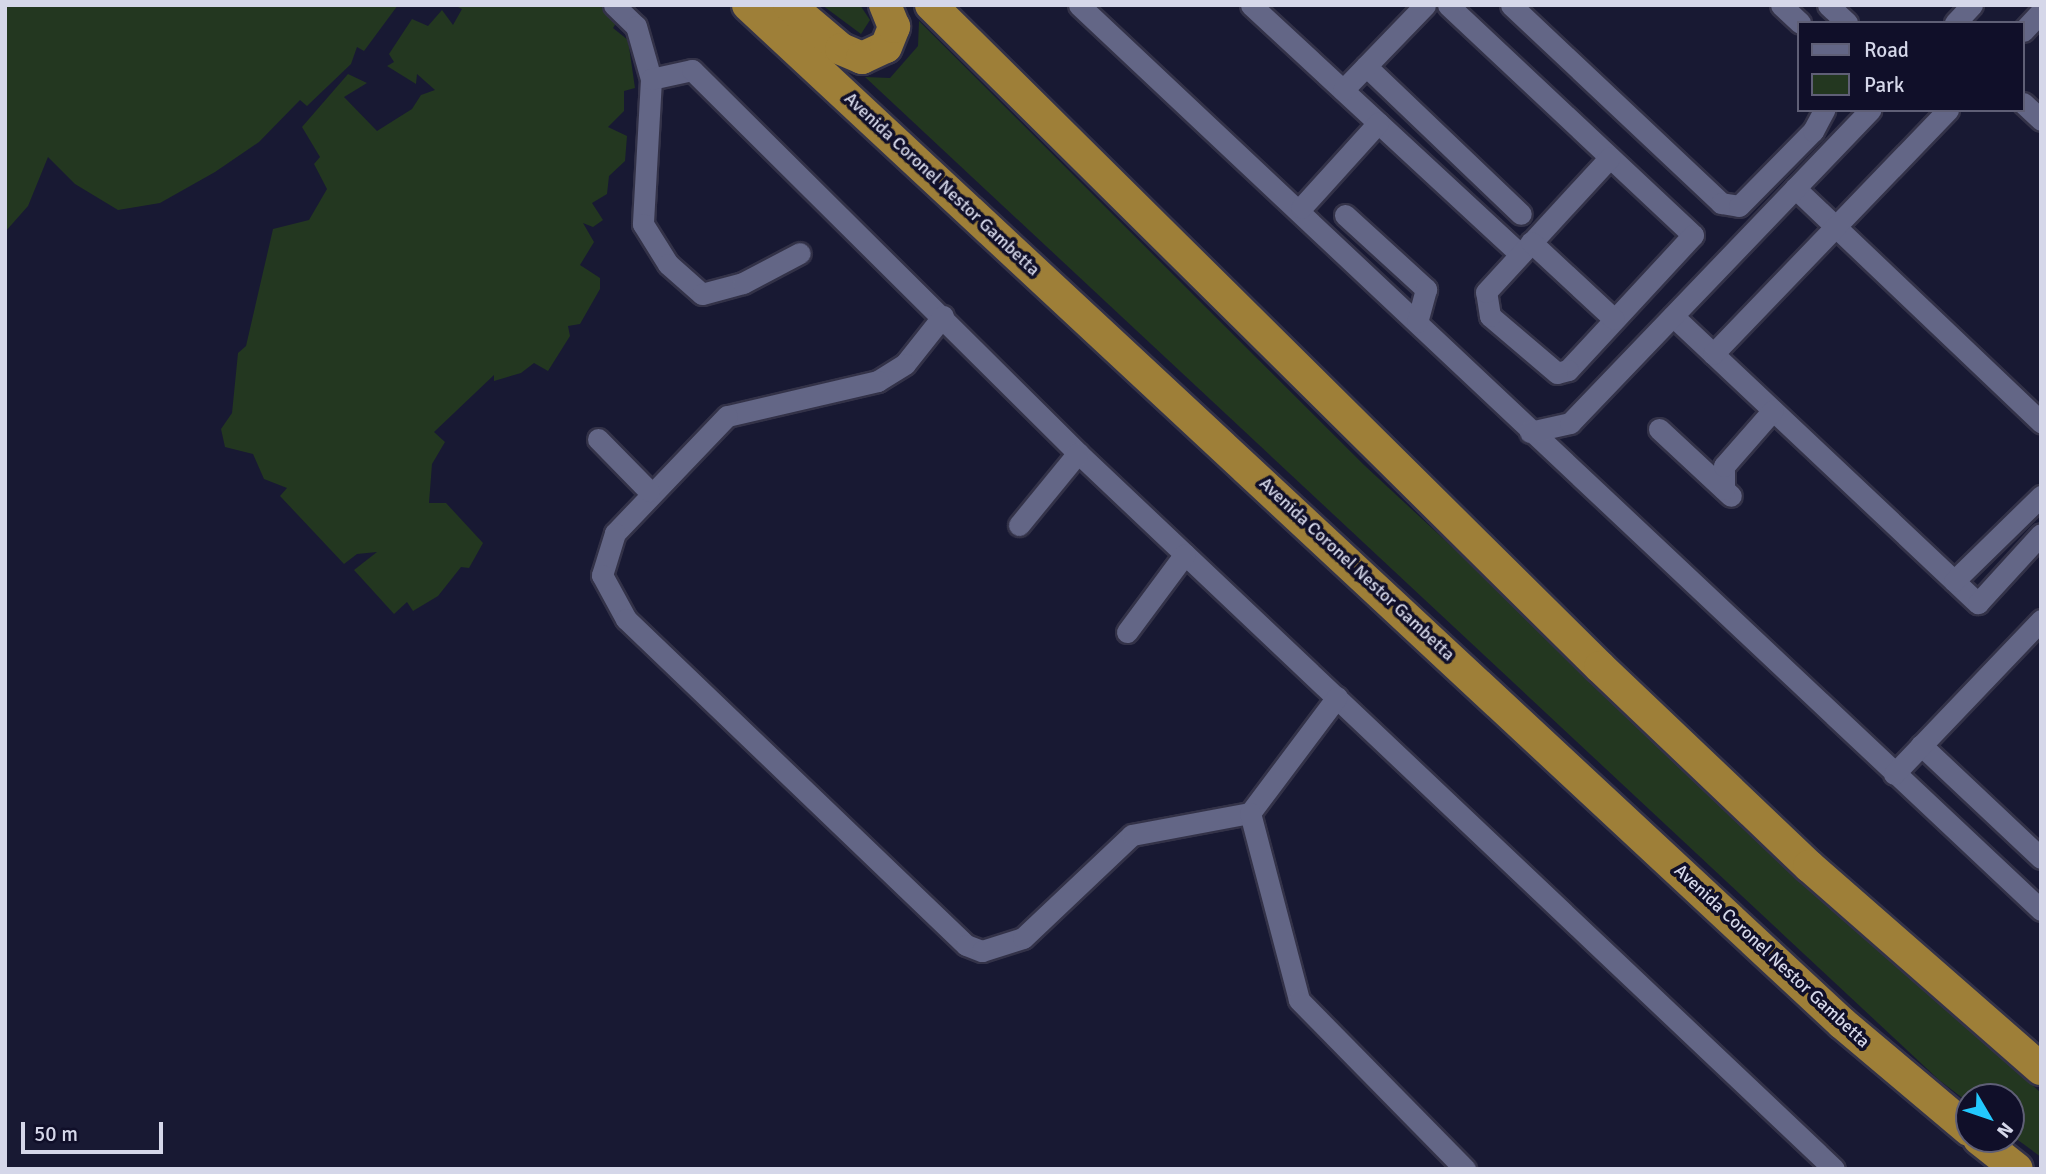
<!DOCTYPE html>
<style>
body{margin:0}
#map{position:relative;width:2046px;height:1174px;overflow:hidden;background:#181933;font-family:Signika,sans-serif}
div>[style]{position:absolute}
.green>*{inset:0;background:#233720}
.roads{filter:drop-shadow(2px 0 #333248) drop-shadow(-2px 0 #333248) drop-shadow(0 2px #333248) drop-shadow(0 -2px #333248)}
.minor>*{height:21px;margin:-10.5px;padding:0 10.5px;transform-origin:10.5px;border-radius:10.5px;background:#636686}
.highway>*{height:32px;margin:-16px;padding:0 16px;transform-origin:16px;border-radius:16px;background:#9e7f38}
span{translate:-50% -50%;white-space:nowrap;text-align:center;line-height:1.15;-webkit-text-stroke:7px #100f29;paint-order:stroke}
.street-label{font-size:18px;color:#d5d7e9}
.frame{position:absolute;inset:0;border:7px solid #d5d7e9;pointer-events:none}
.legend{position:absolute;left:1797px;top:21px;width:228px;height:91px;box-sizing:border-box;background:#100f29;border:2px solid #5f5f76;margin:0;padding:9px 12px;list-style:none;font-size:21px;color:#d5d7e9}
.legend li{display:flex;align-items:center;gap:14px;height:35px}
.legend b{width:35px;border:2px solid #5f5f76}
.north{position:absolute;left:1955px;top:1083px;width:70px;height:70px;box-sizing:border-box;background:#100f29;border:2px solid #5f5f76;border-radius:50%;rotate:129deg;font-size:19px;font-weight:700;line-height:28px;text-align:center;color:#d5d7e9}
.north::after{content:'';display:block;margin:auto;width:24px;height:32px;background:#23c9fe;clip-path:polygon(50% 0,100% 100%,50% 72%,0 100%)}
.scale{position:absolute;left:21px;top:1122px;width:142px;height:32px;box-sizing:border-box;border:4px solid #d5d7e9;border-top:0;padding-left:9px;font-size:21px;line-height:24px;white-space:nowrap;color:#d5d7e9;-webkit-text-stroke:5px #100f29;paint-order:stroke}
</style>
<div id="map">
<div class="green">
<i style="clip-path:polygon(5px 5px,398px 5px,364px 51px,357px 47px,351px 64px,307px 106px,300px 100px,259px 142px,215px 172px,160px 203px,118px 210px,75px 184px,48px 157px,28px 206px,5px 232px)"></i>
<i style="clip-path:polygon(454px 5px,607px 5px,620px 17px,613px 28px,628px 40px,635px 88px,624px 91px,624px 111px,608px 127px,627px 136px,625px 161px,609px 176px,607px 194px,592px 203px,603px 220px,593px 227px,583px 223px,594px 242px,580px 265px,600px 278px,600px 289px,580px 324px,568px 326px,570px 336px,548px 371px,534px 363px,521px 373px,494px 381px,494px 375px,434px 432px,445px 442px,432px 464px,429px 503px,446px 503px,483px 543px,469px 568px,461px 567px,438px 596px,413px 611px,407px 602px,394px 614px,354px 570px,377px 552px,357px 554px,344px 564px,280px 496px,287px 488px,264px 479px,253px 454px,225px 447px,221px 429px,232px 413px,238px 353px,246px 346px,273px 229px,309px 220px,327px 189px,314px 164px,320px 157px,302px 127px,348px 74px,367px 83px,344px 97px,377px 131px,412px 109px,421px 95px,435px 90px,417px 74px,416px 84px,387px 66px,394px 62px,389px 54px,412px 19px,428px 26px,442px 10px,453px 25px,462px 9px)"></i>
<i style="clip-path:polygon(822px 5px,860px 5px,870px 20px,861px 34px)"></i>
<i style="clip-path:polygon(919px 21px,1364px 465px,2041px 1093px,2041px 1157px,2011px 1135px,2011px 1097px,1969px 1097px,1969px 1103px,1939px 1080px,865px 77px,890px 78px,918px 46px)"></i>
</div>
<div class="roads">
<div class="minor">
<i style="left:614px;top:5px;width:30px;rotate:44deg"></i>
<i style="left:636px;top:26px;width:55px;rotate:74.2deg"></i>
<i style="left:651px;top:79px;width:145px;rotate:93.2deg"></i>
<i style="left:643px;top:224px;width:47px;rotate:58deg"></i>
<i style="left:668px;top:264px;width:45px;rotate:41.4deg"></i>
<i style="left:702px;top:294px;width:42px;rotate:-15deg"></i>
<i style="left:743px;top:283px;width:64px;rotate:-27.8deg"></i>
<i style="left:1079px;top:5px;width:1321px;rotate:43.25deg"></i>
<i style="left:1251px;top:5px;width:367px;rotate:42.8deg"></i>
<i style="left:1448px;top:5px;width:336px;rotate:43.2deg"></i>
<i style="left:1693px;top:235px;width:184px;rotate:132.8deg"></i>
<i style="left:1568px;top:370px;width:11px;rotate:165deg"></i>
<i style="left:1557px;top:373px;width:88px;rotate:-139.6deg"></i>
<i style="left:1490px;top:316px;width:24px;rotate:-99deg"></i>
<i style="left:1486px;top:292px;width:183px;rotate:-47.4deg"></i>
<i style="left:1511px;top:5px;width:289px;rotate:43.3deg"></i>
<i style="left:1721px;top:203px;width:18px;rotate:9deg"></i>
<i style="left:1739px;top:206px;width:105px;rotate:-45.4deg"></i>
<i style="left:1813px;top:131px;width:24px;rotate:-62deg"></i>
<i style="left:1781px;top:5px;width:26px;rotate:43deg"></i>
<i style="left:1828px;top:5px;width:26px;rotate:43deg"></i>
<i style="left:1955px;top:23px;width:25px;rotate:-47deg"></i>
<i style="left:2023px;top:31px;width:26px;rotate:-47deg"></i>
<i style="left:1366px;top:66px;width:214px;rotate:43.7deg"></i>
<i style="left:651px;top:79px;width:42px;rotate:-12.4deg"></i>
<i style="left:692px;top:70px;width:544px;rotate:44.78deg"></i>
<i style="left:1078px;top:453px;width:1041px;rotate:43.44deg"></i>
<i style="left:1343px;top:90px;width:118px;rotate:-46deg"></i>
<i style="left:2023px;top:103px;width:25px;rotate:43deg"></i>
<i style="left:1795px;top:188px;width:340px;rotate:43.6deg"></i>
<i style="left:1301px;top:208px;width:115px;rotate:-47.8deg"></i>
<i style="left:1345px;top:215px;width:110px;rotate:42.4deg"></i>
<i style="left:1426px;top:289px;width:34px;rotate:105deg"></i>
<i style="left:1531px;top:242px;width:113px;rotate:42.9deg"></i>
<i style="left:943px;top:316px;width:61px;rotate:128.4deg"></i>
<i style="left:905px;top:364px;width:32px;rotate:148deg"></i>
<i style="left:878px;top:381px;width:155px;rotate:166.9deg"></i>
<i style="left:727px;top:416px;width:162px;rotate:133.7deg"></i>
<i style="left:615px;top:533px;width:44px;rotate:107.2deg"></i>
<i style="left:602px;top:575px;width:50px;rotate:61.4deg"></i>
<i style="left:626px;top:619px;width:471px;rotate:43.8deg"></i>
<i style="left:966px;top:945px;width:17px;rotate:21deg"></i>
<i style="left:982px;top:951px;width:43px;rotate:-17.6deg"></i>
<i style="left:1023px;top:938px;width:150px;rotate:-43.4deg"></i>
<i style="left:1132px;top:835px;width:120px;rotate:-10.6deg"></i>
<i style="left:1250px;top:813px;width:145px;rotate:-53.1deg"></i>
<i style="left:1673px;top:316px;width:419px;rotate:43.3deg"></i>
<i style="left:1978px;top:603px;width:93px;rotate:-47.6deg"></i>
<i style="left:1713px;top:354px;width:339px;rotate:-46.1deg"></i>
<i style="left:1659px;top:429px;width:98px;rotate:42.9deg"></i>
<i style="left:1530px;top:432px;width:41px;rotate:-12.7deg"></i>
<i style="left:1570px;top:423px;width:434px;rotate:-46.2deg"></i>
<i style="left:598px;top:439px;width:73px;rotate:45.6deg"></i>
<i style="left:1724px;top:489px;width:23px;rotate:-90deg"></i>
<i style="left:1724px;top:466px;width:74px;rotate:-48.8deg"></i>
<i style="left:1019px;top:525px;width:93px;rotate:-50.7deg"></i>
<i style="left:1954px;top:581px;width:122px;rotate:-44.3deg"></i>
<i style="left:1127px;top:632px;width:97px;rotate:-53.4deg"></i>
<i style="left:1921px;top:745px;width:165px;rotate:43.3deg"></i>
<i style="left:1894px;top:774px;width:213px;rotate:-46.3deg"></i>
<i style="left:1250px;top:813px;width:193px;rotate:75.3deg"></i>
<i style="left:1299px;top:1000px;width:237px;rotate:45.5deg"></i>
</div>
<div class="highway">
<i style="left:748px;top:5px;width:1494px;rotate:42.94deg"></i>
<i style="left:1842px;top:1023px;width:166px;rotate:40.1deg"></i>
<i style="left:789px;top:5px;width:68px;rotate:40.2deg"></i>
<i style="left:841px;top:49px;width:23px;rotate:23deg"></i>
<i style="left:862px;top:58px;width:26px;rotate:-25deg"></i>
<i style="left:886px;top:47px;width:22px;rotate:-68deg"></i>
<i style="left:894px;top:27px;width:24px;rotate:-112deg"></i>
<i style="left:931px;top:5px;width:941px;rotate:44.7deg"></i>
<i style="left:1600px;top:667px;width:289px;rotate:43.6deg"></i>
<i style="left:1809px;top:866px;width:308px;rotate:41.2deg"></i>
<i style="left:1979px;top:1139px;width:48px;rotate:38.3deg"></i>
</div>
</div>
<div class="street-label">
<span style="left:942px;top:184px;rotate:43deg">Avenida Coronel Nestor Gambetta</span>
<span style="left:1357px;top:569px;rotate:43deg">Avenida Coronel Nestor Gambetta</span>
<span style="left:1772px;top:956px;rotate:43deg">Avenida Coronel Nestor Gambetta</span>
</div>
<div class="frame"></div>
<ul class="legend">
<li><b style="height:9px;background:#636686"></b>Road</li>
<li><b style="height:19px;background:#233720"></b>Park</li>
</ul>
<div class="north">N</div>
<div class="scale">50 m</div>
</div>
